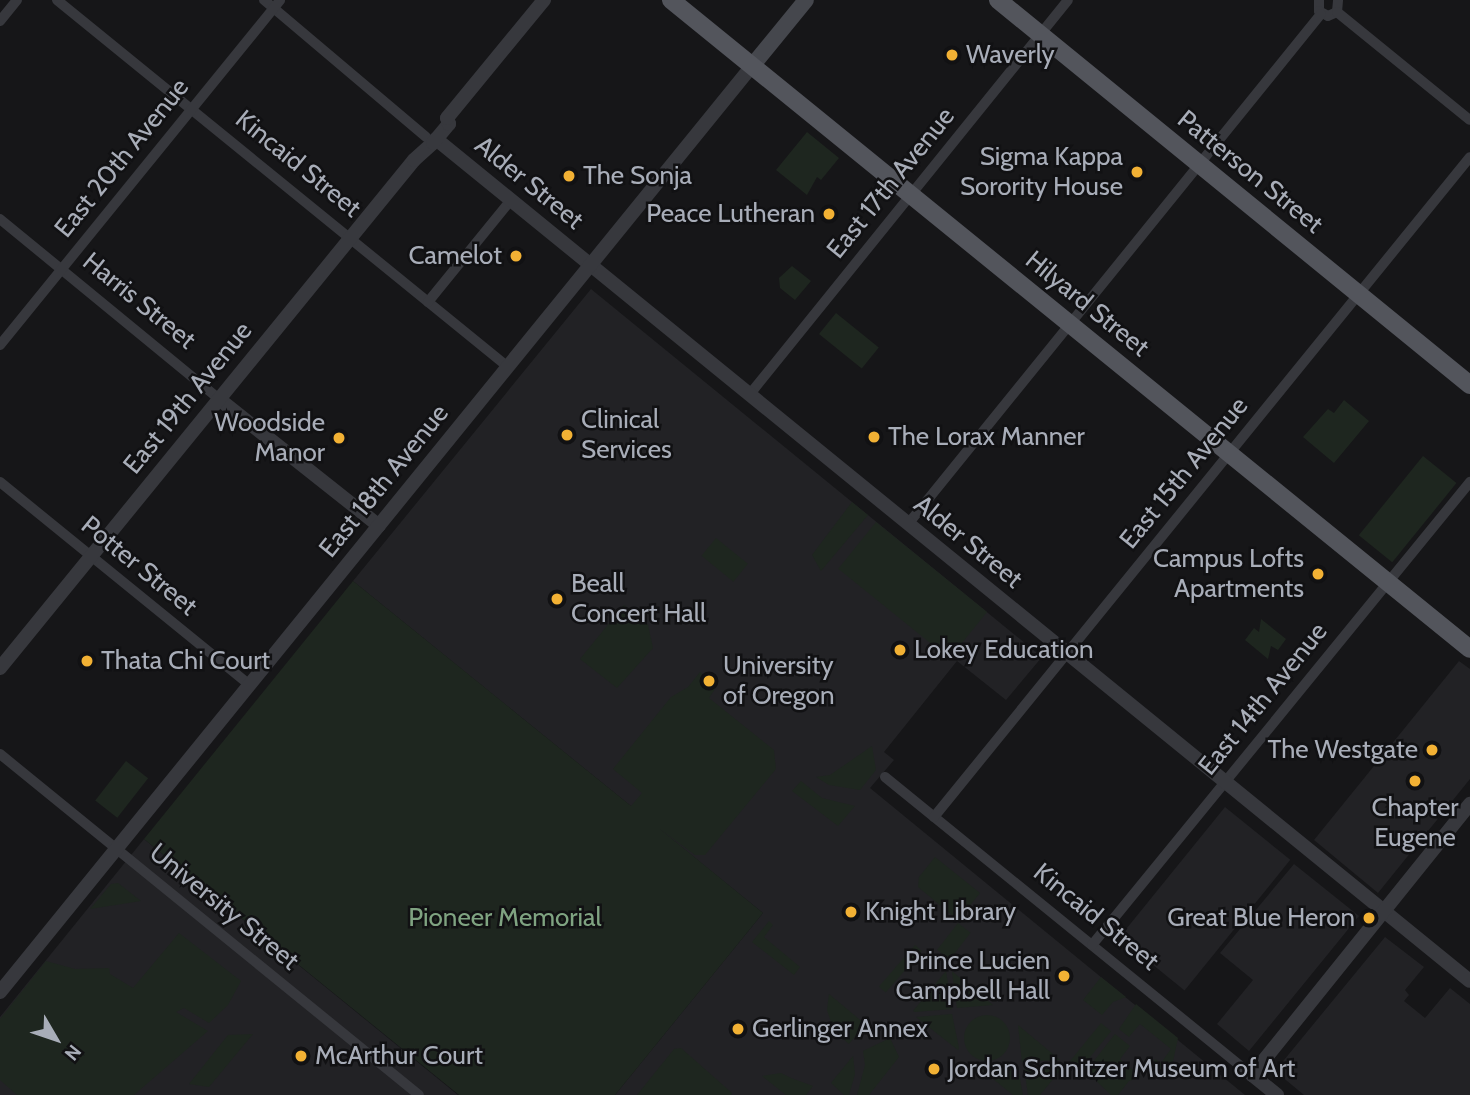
<!DOCTYPE html>
<style>
body{margin:0}
#map{position:relative;width:1470px;height:1095px;overflow:hidden;background:#161618;font-family:Cabin,sans-serif}
div>[style]{position:absolute}
.built>*{inset:0;background:#222225;transform-origin:0 0}
.green>*{inset:0;background:#1e261f;transform-origin:0 0}
.round{border-radius:50%}
.minor>*{height:10px;margin:-5px;padding:0 5px;transform-origin:5px;border-radius:5px;background:#37383d}
.tertiary>*{height:14px;margin:-7px;padding:0 7px;transform-origin:7px;border-radius:7px;background:#37383d}
.secondary>*{height:16px;margin:-8px;padding:0 8px;transform-origin:8px;border-radius:8px;background:#45474d}
.primary>*{height:18px;margin:-9px;padding:0 9px;transform-origin:9px;border-radius:9px;background:#53555c}
.dots>*{width:19px;height:19px;translate:-50% -50%;box-sizing:border-box;border:4px solid #111113;border-radius:50%}
span{translate:-50% -50%;white-space:nowrap;text-align:center;line-height:1.15;-webkit-text-stroke:5px #111113;paint-order:stroke}
.poi-label{font-size:26px;color:#a8adb8}
.left{translate:0 -50%;text-align:left}
.right{translate:-100% -50%;text-align:right}
.street-label{font-size:26px;color:#a8adb8}
.park-label{font-size:26px;color:#7fa381}
.north{position:absolute;left:21px;top:1004px;width:70px;height:70px;-webkit-text-stroke:5px #111113;paint-order:stroke;rotate:129deg;font-size:19px;font-weight:700;line-height:28px;text-align:center;color:#a8adb8}
.north::after{content:'';display:block;margin:auto;width:24px;height:32px;background:#a8adb8;clip-path:polygon(50% 0,100% 100%,50% 72%,0 100%)}
</style>
<div id="map">
<div class="built">
<i style="clip-path:polygon(591px 289px,1042px 657px,1006px 700px,957px 661px,884px 752px,894px 760px,870px 788px,1245px 1095px,615px 1095px,763px 913px,353px 581px)"></i>
<i style="clip-path:polygon(1459px 661px,1470px 669px,1470px 779px,1378px 893px,1314px 840px)"></i>
<i style="left:1225px;top:807px;width:84px;height:168px;rotate:39deg"></i>
<i style="clip-path:polygon(144px 839px,458px 1095px,0 1095px,0 1017px)"></i>
<i style="clip-path:polygon(1294px 864px,1359px 916px,1249px 1051px,1217px 1024px,1253px 980px,1220px 953px)"></i>
<i style="clip-path:polygon(1385px 937px,1424px 967px,1405px 990px,1409px 995px,1404px 1001px,1425px 1018px,1450px 988px,1470px 1004px,1470px 1095px,1304px 1095px,1275px 1071px)"></i>
</div>
<div class="green">
<i style="clip-path:polygon(807px 132px,839px 158px,821px 180px,817px 177px,807px 195px,776px 170px)"></i>
<i style="clip-path:polygon(792px 266px,811px 281px,795px 300px,780px 288px,779px 278px)"></i>
<i style="left:836px;top:313px;width:55px;height:27px;rotate:39deg"></i>
<i style="clip-path:polygon(1344px 400px,1369px 421px,1334px 463px,1303px 437px,1328px 409px,1334px 413px)"></i>
<i style="left:1423px;top:456px;width:43px;height:102px;rotate:39deg"></i>
<i style="clip-path:polygon(852px 502px,868px 515px,821px 571px,812px 555px)"></i>
<i style="left:876px;top:522px;width:143px;height:60px;rotate:39deg"></i>
<i style="left:716px;top:538px;width:41px;height:23px;rotate:39deg"></i>
<i style="clip-path:polygon(353px 581px,631px 806px,642px 793px,613px 769px,671px 697px,688px 687px,700px 672px,717px 686px,709px 698px,774px 750px,776px 769px,705px 855px,695px 855px,660px 829px,763px 913px,615px 1095px,459px 1095px,144px 839px)"></i>
<i style="clip-path:polygon(624px 605px,648px 625px,653px 648px,617px 688px,580px 659px)"></i>
<i style="clip-path:polygon(1261px 619px,1286px 639px,1278px 650px,1271px 646px,1268px 659px,1245px 640px,1254px 628px,1259px 632px)"></i>
<i style="clip-path:polygon(872px 746px,876px 770px,860px 790px,829px 785px,816px 777px,830px 775px)"></i>
<i style="left:126px;top:761px;width:28px;height:50px;rotate:38deg"></i>
<i style="clip-path:polygon(801px 781px,822px 798px,855px 806px,838px 826px,792px 791px)"></i>
<i style="clip-path:polygon(935px 857px,980px 893px,958px 920px,918px 887px,919px 877px)"></i>
<i style="clip-path:polygon(118px 883px,141px 901px,90px 909px,111px 884px)"></i>
<i style="clip-path:polygon(769px 921px,773px 925px,764px 937px,800px 967px,794px 975px,752px 942px)"></i>
<i style="left:958px;top:923px;width:16px;height:34px;rotate:38deg"></i>
<i style="clip-path:polygon(179px 933px,241px 981px,228px 1005px,209px 1023px,184px 1008px,176px 1012px,208px 1031px,134px 1095px,17px 1095px,0 1080px,0 1019px,46px 961px,75px 969px,109px 968px,110px 974px,133px 988px)"></i>
<i style="left:915px;top:945px;width:9px;height:55px;rotate:41deg"></i>
<i style="clip-path:polygon(946px 971px,952px 1009px,915px 1012px,913px 1011px)"></i>
<i style="clip-path:polygon(952px 972px,953px 972px,993px 1005px,957px 1008px)"></i>
<i style="clip-path:polygon(1101px 977px,1126px 997px,1113px 1002px,1102px 1015px,1083px 1000px)"></i>
<i style="clip-path:polygon(829px 994px,865px 1024px,849px 1044px,834px 1031px,827px 1010px)"></i>
<i style="clip-path:polygon(1136px 1004px,1178px 1038px,1172px 1066px,1168px 1063px,1161px 1071px,1152px 1064px,1155px 1059px,1161px 1063px,1171px 1049px,1140px 1024px,1129px 1037px,1119px 1029px)"></i>
<i style="clip-path:polygon(952px 1014px,959px 1048px,958px 1050px,916px 1017px)"></i>
<i class="round" style="left:964px;top:1015px;width:46px;height:46px"></i>
<i style="left:1101px;top:1023px;width:13px;height:49px;rotate:39deg"></i>
<i style="clip-path:polygon(1018px 1025px,1060px 1060px,1022px 1062px)"></i>
<i style="clip-path:polygon(253px 1034px,209px 1087px,189px 1084px,228px 1035px)"></i>
<i style="clip-path:polygon(1115px 1034px,1130px 1046px,1120px 1059px,1141px 1077px,1129px 1081px,1118px 1095px,1111px 1095px,1086px 1071px)"></i>
<i style="clip-path:polygon(890px 1038px,899px 1057px,869px 1095px,857px 1095px,865px 1065px,863px 1051px)"></i>
<i style="clip-path:polygon(681px 1048px,732px 1093px,731px 1095px,637px 1095px,674px 1049px)"></i>
<i style="clip-path:polygon(853px 1056px,855px 1074px,849px 1095px,844px 1095px,831px 1083px)"></i>
<i style="clip-path:polygon(1024px 1067px,1060px 1066px,1063px 1067px,1040px 1095px,1028px 1095px)"></i>
<i style="clip-path:polygon(1018px 1068px,1023px 1095px,1013px 1095px,982px 1070px)"></i>
<i style="clip-path:polygon(781px 1073px,791px 1078px,813px 1086px,806px 1095px,786px 1095px,762px 1076px)"></i>
</div>
<div class="minor">
<i style="left:57px;top:0;width:581px;rotate:39.14deg"></i>
<i style="left:264px;top:0;width:212px;rotate:40.2deg"></i>
<i style="left:1319px;top:0;width:11px;rotate:90deg"></i>
<i style="left:1319px;top:11px;width:10px;rotate:29deg"></i>
<i style="left:1328px;top:16px;width:10px;rotate:-24deg"></i>
<i style="left:1337px;top:12px;width:12px;rotate:-85deg"></i>
<i style="left:1337px;top:12px;width:171px;rotate:39.1deg"></i>
<i style="left:0;top:21px;width:27px;rotate:-51deg"></i>
<i style="left:0;top:219px;width:283px;rotate:39.4deg"></i>
<i style="left:428px;top:302px;width:132px;rotate:-50.9deg"></i>
<i style="left:0;top:345px;width:444px;rotate:-50.9deg"></i>
<i style="left:750px;top:394px;width:506px;rotate:-51.09deg"></i>
<i style="left:0;top:482px;width:322px;rotate:39.1deg"></i>
<i style="left:908px;top:524px;width:656px;rotate:-51deg"></i>
<i style="left:0;top:754px;width:540px;rotate:39.14deg"></i>
<i style="left:885px;top:777px;width:473px;rotate:39.1deg"></i>
<i style="left:934px;top:817px;width:850px;rotate:-50.92deg"></i>
<i style="left:1092px;top:945px;width:598px;rotate:-50.77deg"></i>
</div>
<div class="tertiary">
<i style="left:436px;top:139px;width:1333px;rotate:39.16deg"></i>
<i style="left:219px;top:399px;width:204px;rotate:38.4deg"></i>
<i style="left:0;top:668px;width:655px;rotate:-50.82deg"></i>
<i style="left:414px;top:160px;width:25px;rotate:-42deg"></i>
<i style="left:433px;top:143px;width:25px;rotate:-50deg"></i>
<i style="left:449px;top:124px;width:6px;rotate:-108deg"></i>
<i style="left:447px;top:118px;width:153px;rotate:-50.6deg"></i>
<i style="left:0;top:992px;width:1193px;rotate:-50.92deg"></i>
<i style="left:1277px;top:1095px;width:32px;rotate:-141deg"></i>
<i style="left:1252px;top:1075px;width:348px;rotate:-51.2deg"></i>
</div>
<div class="secondary">
<i style="left:752px;top:66px;width:85px;rotate:-50.7deg"></i>
</div>
<div class="primary">
<i style="left:671px;top:0;width:1029px;rotate:39.09deg"></i>
<i style="left:998px;top:0;width:609px;rotate:39.2deg"></i>
</div>
<div class="dots">
<i style="left:952px;top:55px;background:#f2b134"></i>
<i style="left:1137px;top:172px;background:#f2b134"></i>
<i style="left:569px;top:176px;background:#f2b134"></i>
<i style="left:829px;top:214px;background:#f2b134"></i>
<i style="left:516px;top:256px;background:#f2b134"></i>
<i style="left:567px;top:435px;background:#f2b134"></i>
<i style="left:874px;top:437px;background:#f2b134"></i>
<i style="left:339px;top:438px;background:#f2b134"></i>
<i style="left:1318px;top:574px;background:#f2b134"></i>
<i style="left:557px;top:599px;background:#f2b134"></i>
<i style="left:900px;top:650px;background:#f2b134"></i>
<i style="left:87px;top:661px;background:#f2b134"></i>
<i style="left:709px;top:681px;background:#f2b134"></i>
<i style="left:1432px;top:750px;background:#f2b134"></i>
<i style="left:1415px;top:781px;background:#f2b134"></i>
<i style="left:851px;top:912px;background:#f2b134"></i>
<i style="left:1369px;top:918px;background:#f2b134"></i>
<i style="left:1064px;top:976px;background:#f2b134"></i>
<i style="left:738px;top:1029px;background:#f2b134"></i>
<i style="left:301px;top:1056px;background:#f2b134"></i>
<i style="left:934px;top:1069px;background:#f2b134"></i>
</div>
<div class="poi-label">
<span class="left" style="left:966px;top:55px">Waverly</span>
<span class="right" style="left:1123px;top:172px">Sigma Kappa<br>Sorority House</span>
<span class="left" style="left:583px;top:176px">The Sonja</span>
<span class="right" style="left:815px;top:214px">Peace Lutheran</span>
<span class="right" style="left:502px;top:256px">Camelot</span>
<span class="left" style="left:581px;top:435px">Clinical<br>Services</span>
<span class="right" style="left:325px;top:438px">Woodside<br>Manor</span>
<span class="left" style="left:888px;top:437px">The Lorax Manner</span>
<span class="right" style="left:1304px;top:574px">Campus Lofts<br>Apartments</span>
<span class="left" style="left:571px;top:599px">Beall<br>Concert Hall</span>
<span class="left" style="left:914px;top:650px">Lokey Education</span>
<span class="left" style="left:101px;top:661px">Thata Chi Court</span>
<span class="left" style="left:723px;top:681px">University<br>of Oregon</span>
<span class="right" style="left:1418px;top:750px">The Westgate</span>
<span style="left:1415px;top:823px">Chapter<br>Eugene</span>
<span class="left" style="left:865px;top:912px">Knight Library</span>
<span class="right" style="left:1355px;top:918px">Great Blue Heron</span>
<span class="right" style="left:1050px;top:976px">Prince Lucien<br>Campbell Hall</span>
<span class="left" style="left:752px;top:1029px">Gerlinger Annex</span>
<span class="left" style="left:315px;top:1056px">McArthur Court</span>
<span class="left" style="left:948px;top:1069px">Jordan Schnitzer Museum of Art</span>
</div>
<div class="street-label">
<span style="left:122px;top:158px;rotate:-51deg">East 20th Avenue</span>
<span style="left:298px;top:164px;rotate:39deg">Kincaid Street</span>
<span style="left:1250px;top:172px;rotate:39deg">Patterson Street</span>
<span style="left:529px;top:183px;rotate:39deg">Alder Street</span>
<span style="left:891px;top:183px;rotate:-51deg">East 17th Avenue</span>
<span style="left:139px;top:301px;rotate:39deg">Harris Street</span>
<span style="left:1087px;top:304px;rotate:39deg">Hilyard Street</span>
<span style="left:188px;top:398px;rotate:-51deg">East 19th Avenue</span>
<span style="left:1184px;top:473px;rotate:-51deg">East 15th Avenue</span>
<span style="left:384px;top:481px;rotate:-51deg">East 18th Avenue</span>
<span style="left:968px;top:542px;rotate:39deg">Alder Street</span>
<span style="left:139px;top:566px;rotate:39deg">Potter Street</span>
<span style="left:1263px;top:699px;rotate:-51deg">East 14th Avenue</span>
<span style="left:224px;top:907px;rotate:39deg">University Street</span>
<span style="left:1096px;top:917px;rotate:39deg">Kincaid Street</span>
</div>
<div class="park-label">
<span style="left:505px;top:918px">Pioneer Memorial</span>
</div>
<div class="north">N</div>
</div>
